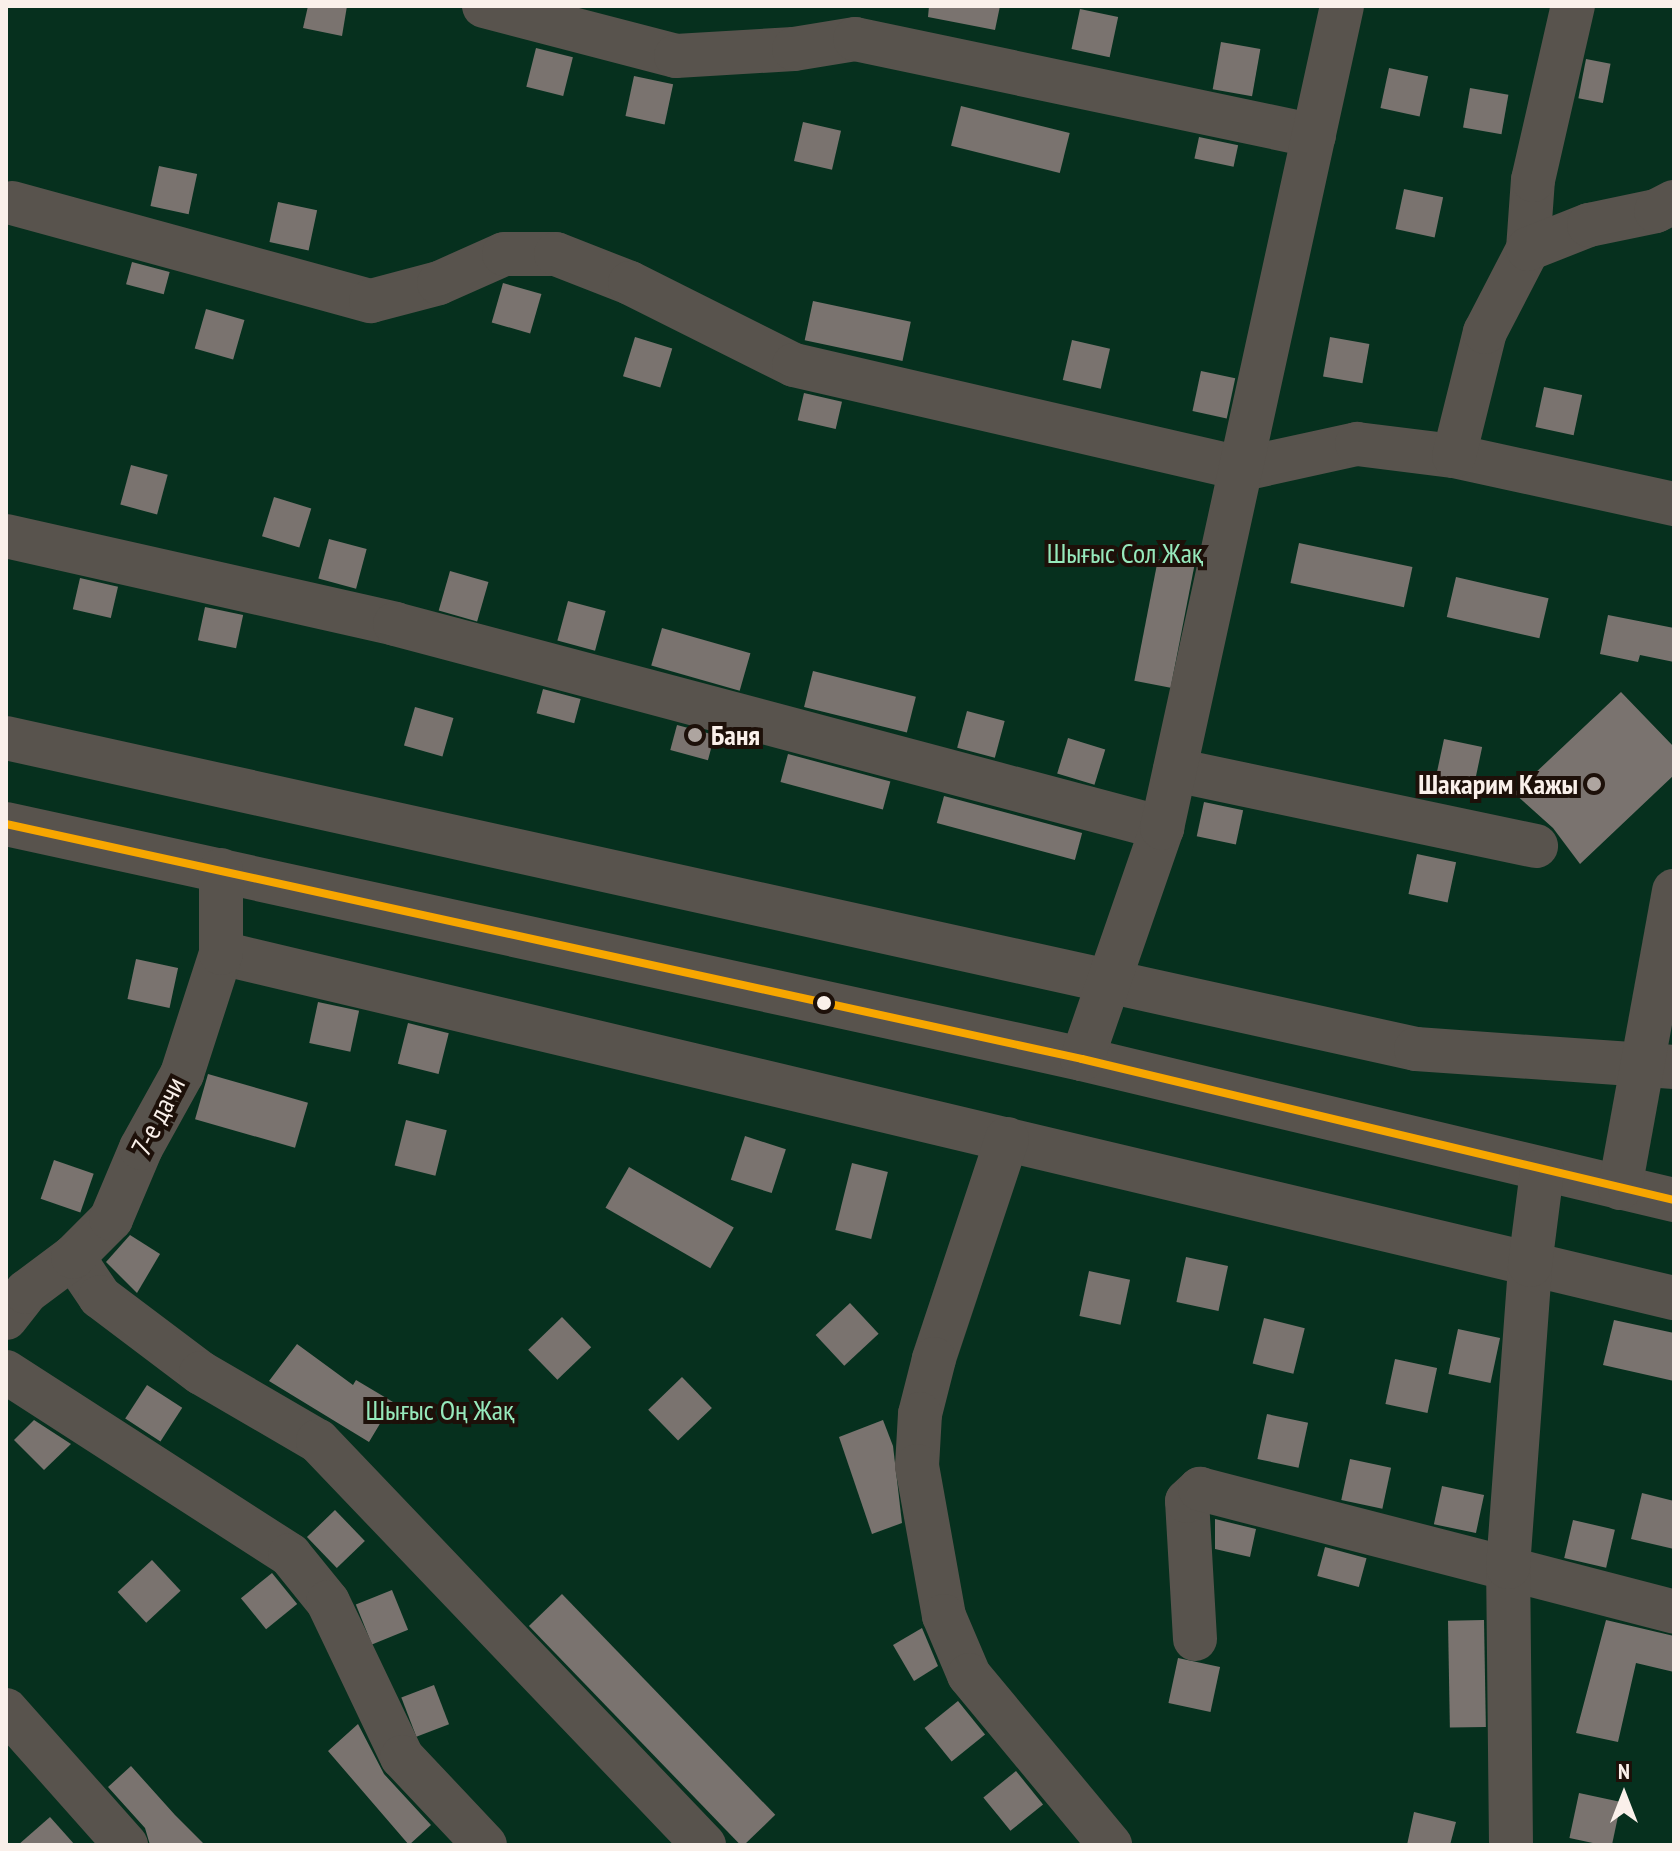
<!DOCTYPE html>
<meta charset="utf-8">
<style>
body{margin:0}
#map{position:relative;width:1680px;height:1851px;overflow:hidden;background:#221a16;font-family:"PT Sans Narrow",sans-serif}
div>[style]{position:absolute}
.green>*{inset:0;background:#06301e;transform-origin:0 0}
.building>*{inset:0;background:#7a736f;transform-origin:0 0}
.minor>*{height:44px;margin:-22px;padding:0 22px;transform-origin:22px;border-radius:22px;background:#58534d}
.bus-1>*{height:8px;margin:-4px;padding:0 4px;transform-origin:4px;border-radius:4px;background:#f7a600}
.dots>*{width:22px;height:22px;translate:-50% -50%;box-sizing:border-box;border:4px solid #1d1009;border-radius:50%}
span{translate:-50% -50%;white-space:nowrap;text-align:center;line-height:1.15;-webkit-text-stroke:8px #1d1009;paint-order:stroke}
.park-label{font-size:28px;color:#96e9bc}
.poi-label{font-size:28px;color:#faf0ea;font-weight:700}
.left{translate:0 -50%;text-align:left}
.right{translate:-100% -50%;text-align:right}
.street-label{font-size:28px;color:#faf0ea}
.frame{position:absolute;inset:0;border:8px solid #faf0ea;pointer-events:none}
.north{position:absolute;left:1584px;top:1755px;width:80px;height:80px;-webkit-text-stroke:6px #1d1009;paint-order:stroke;rotate:0deg;font-size:22px;font-weight:700;line-height:32px;text-align:center;color:#faf0ea}
.north::after{content:'';display:block;margin:auto;width:28px;height:36px;background:#faf0ea;clip-path:polygon(50% 0,100% 100%,50% 72%,0 100%)}
</style>
<div id="map">
<div class="green">
<i style="left:6px;top:6px;width:1668px;height:1839px"></i>
</div>
<div class="building">
<i style="clip-path:polygon(308px 6px,347px 6px,342px 36px,303px 28px)"></i>
<i style="clip-path:polygon(929px 6px,1000px 6px,995px 30px,928px 17px)"></i>
<i style="left:1080px;top:9px;width:39px;height:41px;rotate:12deg"></i>
<i style="left:1221px;top:42px;width:40px;height:48px;rotate:10deg"></i>
<i style="left:536px;top:48px;width:38px;height:40px;rotate:14deg"></i>
<i style="left:1586px;top:59px;width:25px;height:40px;rotate:11deg"></i>
<i style="left:1389px;top:68px;width:40px;height:41px;rotate:12deg"></i>
<i style="left:634px;top:76px;width:40px;height:41px;rotate:12deg"></i>
<i style="left:1470px;top:88px;width:39px;height:40px;rotate:10deg"></i>
<i style="left:961px;top:106px;width:112px;height:41px;rotate:14deg"></i>
<i style="left:803px;top:122px;width:39px;height:40px;rotate:13deg"></i>
<i style="left:1199px;top:137px;width:40px;height:22px;rotate:12deg"></i>
<i style="left:159px;top:166px;width:39px;height:41px;rotate:12deg"></i>
<i style="left:1404px;top:189px;width:40px;height:41px;rotate:12deg"></i>
<i style="left:278px;top:202px;width:40px;height:41px;rotate:12deg"></i>
<i style="left:132px;top:262px;width:39px;height:23px;rotate:15deg"></i>
<i style="left:503px;top:283px;width:40px;height:41px;rotate:16deg"></i>
<i style="left:813px;top:301px;width:100px;height:40px;rotate:12deg"></i>
<i style="left:206px;top:309px;width:40px;height:41px;rotate:16deg"></i>
<i style="left:635px;top:337px;width:39px;height:41px;rotate:17deg"></i>
<i style="left:1330px;top:337px;width:40px;height:40px;rotate:10deg"></i>
<i style="left:1072px;top:340px;width:39px;height:41px;rotate:13deg"></i>
<i style="left:1201px;top:371px;width:35px;height:41px;rotate:12deg"></i>
<i style="left:1544px;top:387px;width:39px;height:41px;rotate:12deg"></i>
<i style="left:804px;top:393px;width:39px;height:28px;rotate:13deg"></i>
<i style="left:131px;top:465px;width:38px;height:41px;rotate:15deg"></i>
<i style="left:274px;top:497px;width:39px;height:41px;rotate:17deg"></i>
<i style="left:329px;top:539px;width:39px;height:41px;rotate:15deg"></i>
<i style="left:1299px;top:543px;width:116px;height:41px;rotate:12deg"></i>
<i style="left:1158px;top:559px;width:37px;height:124px;rotate:11deg"></i>
<i style="left:450px;top:571px;width:40px;height:41px;rotate:16deg"></i>
<i style="left:1456px;top:577px;width:95px;height:41px;rotate:13deg"></i>
<i style="left:80px;top:578px;width:39px;height:32px;rotate:13deg"></i>
<i style="left:568px;top:601px;width:39px;height:41px;rotate:15deg"></i>
<i style="left:205px;top:607px;width:39px;height:34px;rotate:12deg"></i>
<i style="clip-path:polygon(1608px 615px,1674px 628px,1674px 662px,1640px 655px,1638px 662px,1600px 654px)"></i>
<i style="left:662px;top:628px;width:92px;height:39px;rotate:16deg"></i>
<i style="left:813px;top:671px;width:106px;height:37px;rotate:14deg"></i>
<i style="left:543px;top:689px;width:39px;height:25px;rotate:15deg"></i>
<i style="clip-path:polygon(1621px 692px,1674px 747px,1674px 775px,1580px 864px,1553px 828px,1514px 793px)"></i>
<i style="left:415px;top:707px;width:40px;height:40px;rotate:16deg"></i>
<i style="left:967px;top:711px;width:39px;height:38px;rotate:15deg"></i>
<i style="left:677px;top:725px;width:39px;height:26px;rotate:15deg"></i>
<i style="left:1068px;top:738px;width:39px;height:37px;rotate:17deg"></i>
<i style="left:1444px;top:739px;width:39px;height:41px;rotate:12deg"></i>
<i style="left:788px;top:754px;width:106px;height:29px;rotate:15deg"></i>
<i style="left:944px;top:796px;width:143px;height:28px;rotate:15deg"></i>
<i style="left:1204px;top:802px;width:40px;height:35px;rotate:12deg"></i>
<i style="left:1417px;top:854px;width:40px;height:41px;rotate:12deg"></i>
<i style="left:136px;top:959px;width:43px;height:41px;rotate:12deg"></i>
<i style="left:318px;top:1002px;width:42px;height:42px;rotate:12deg"></i>
<i style="left:408px;top:1023px;width:42px;height:42px;rotate:14deg"></i>
<i style="left:208px;top:1074px;width:104px;height:47px;rotate:16deg"></i>
<i style="left:406px;top:1120px;width:42px;height:47px;rotate:14deg"></i>
<i style="left:745px;top:1136px;width:43px;height:46px;rotate:18deg"></i>
<i style="left:54px;top:1160px;width:42px;height:41px;rotate:19deg"></i>
<i style="left:852px;top:1163px;width:37px;height:69px;rotate:14deg"></i>
<i style="left:629px;top:1167px;width:121px;height:47px;rotate:30deg"></i>
<i style="clip-path:polygon(130px 1235px,160px 1254px,137px 1293px,106px 1262px)"></i>
<i style="left:1186px;top:1257px;width:43px;height:46px;rotate:12deg"></i>
<i style="left:1089px;top:1271px;width:42px;height:46px;rotate:12deg"></i>
<i style="left:850px;top:1303px;width:42px;height:47px;rotate:47deg"></i>
<i style="left:562px;top:1317px;width:42px;height:47px;rotate:46deg"></i>
<i style="left:1264px;top:1318px;width:42px;height:47px;rotate:14deg"></i>
<i style="clip-path:polygon(1614px 1320px,1674px 1333px,1674px 1381px,1603px 1365px)"></i>
<i style="left:1458px;top:1329px;width:43px;height:46px;rotate:12deg"></i>
<i style="clip-path:polygon(297px 1344px,353px 1385px,356px 1380px,393px 1402px,369px 1442px,269px 1381px)"></i>
<i style="left:1395px;top:1359px;width:43px;height:46px;rotate:12deg"></i>
<i style="left:682px;top:1377px;width:43px;height:47px;rotate:46deg"></i>
<i style="left:147px;top:1385px;width:42px;height:40px;rotate:33deg"></i>
<i style="left:1267px;top:1414px;width:42px;height:46px;rotate:12deg"></i>
<i style="clip-path:polygon(34px 1420px,71px 1444px,44px 1470px,14px 1440px)"></i>
<i style="clip-path:polygon(883px 1420px,893px 1446px,902px 1523px,872px 1534px,839px 1437px)"></i>
<i style="left:1350px;top:1459px;width:42px;height:42px;rotate:12deg"></i>
<i style="left:1442px;top:1486px;width:43px;height:39px;rotate:12deg"></i>
<i style="clip-path:polygon(1642px 1493px,1674px 1501px,1674px 1549px,1631px 1539px)"></i>
<i style="left:335px;top:1510px;width:43px;height:39px;rotate:46deg"></i>
<i style="clip-path:polygon(1215px 1519px,1256px 1529px,1250px 1557px,1215px 1549px)"></i>
<i style="left:1573px;top:1520px;width:43px;height:39px;rotate:13deg"></i>
<i style="left:1325px;top:1547px;width:43px;height:30px;rotate:15deg"></i>
<i style="left:152px;top:1560px;width:42px;height:47px;rotate:47deg"></i>
<i style="left:272px;top:1573px;width:40px;height:40px;rotate:51deg"></i>
<i style="left:392px;top:1590px;width:43px;height:39px;rotate:68deg"></i>
<i style="left:562px;top:1594px;width:307px;height:46px;rotate:46deg"></i>
<i style="left:1484px;top:1620px;width:107px;height:36px;rotate:89deg"></i>
<i style="clip-path:polygon(1606px 1620px,1674px 1636px,1674px 1672px,1636px 1663px,1618px 1742px,1576px 1733px)"></i>
<i style="clip-path:polygon(922px 1628px,938px 1666px,914px 1681px,893px 1645px)"></i>
<i style="left:1178px;top:1658px;width:43px;height:46px;rotate:12deg"></i>
<i style="left:434px;top:1685px;width:42px;height:35px;rotate:69deg"></i>
<i style="left:958px;top:1701px;width:43px;height:43px;rotate:51deg"></i>
<i style="clip-path:polygon(358px 1724px,384px 1774px,431px 1825px,409px 1845px,328px 1751px)"></i>
<i style="clip-path:polygon(131px 1766px,175px 1815px,205px 1845px,150px 1845px,145px 1828px,108px 1787px)"></i>
<i style="left:1016px;top:1771px;width:43px;height:42px;rotate:51deg"></i>
<i style="left:1579px;top:1793px;width:43px;height:46px;rotate:12deg"></i>
<i style="clip-path:polygon(1414px 1812px,1456px 1822px,1450px 1845px,1407px 1845px)"></i>
<i style="clip-path:polygon(50px 1817px,75px 1845px,18px 1845px)"></i>
</div>
<div class="minor">
<i style="left:484px;top:6px;width:198px;rotate:14.6deg"></i>
<i style="left:676px;top:56px;width:118px;rotate:-3.4deg"></i>
<i style="left:794px;top:49px;width:62px;rotate:-9.3deg"></i>
<i style="left:855px;top:39px;width:469px;rotate:11.9deg"></i>
<i style="left:12px;top:203px;width:372px;rotate:15.3deg"></i>
<i style="left:371px;top:301px;width:70px;rotate:-14.8deg"></i>
<i style="left:439px;top:283px;width:71px;rotate:-24deg"></i>
<i style="left:504px;top:254px;width:52px"></i>
<i style="left:556px;top:254px;width:79px;rotate:21.4deg"></i>
<i style="left:630px;top:283px;width:183px;rotate:26.6deg"></i>
<i style="left:794px;top:365px;width:461px;rotate:13deg"></i>
<i style="left:1243px;top:469px;width:117px;rotate:-12.4deg"></i>
<i style="left:1357px;top:444px;width:98px;rotate:7.1deg"></i>
<i style="left:1454px;top:456px;width:225px;rotate:12.3deg"></i>
<i style="left:1528px;top:249px;width:69px;rotate:-85.9deg"></i>
<i style="left:1533px;top:180px;width:179px;rotate:-77.1deg"></i>
<i style="left:1454px;top:456px;width:128px;rotate:-76deg"></i>
<i style="left:1485px;top:332px;width:93px;rotate:-62.6deg"></i>
<i style="left:1528px;top:249px;width:66px;rotate:-21.5deg"></i>
<i style="left:1589px;top:225px;width:68px;rotate:-11.8deg"></i>
<i style="left:1656px;top:211px;width:20px;rotate:-27deg"></i>
<i style="left:6px;top:536px;width:399px;rotate:12.7deg"></i>
<i style="left:395px;top:624px;width:794px;rotate:14.89deg"></i>
<i style="left:6px;top:738px;width:1444px;rotate:12.44deg"></i>
<i style="left:1416px;top:1049px;width:259px;rotate:4deg"></i>
<i style="left:1175px;top:770px;width:369px;rotate:11.9deg"></i>
<i style="left:6px;top:824px;width:1101px;rotate:12.32deg"></i>
<i style="left:1082px;top:1059px;width:609px;rotate:13.4deg"></i>
<i style="left:221px;top:953px;width:1493px;rotate:13.36deg"></i>
<i style="left:1082px;top:1059px;width:244px;rotate:-70.9deg"></i>
<i style="left:1162px;top:828px;width:841px;rotate:-77.65deg"></i>
<i style="left:1007px;top:1139px;width:232px;rotate:108.4deg"></i>
<i style="left:934px;top:1359px;width:57px;rotate:104.3deg"></i>
<i style="left:920px;top:1414px;width:52px;rotate:93.3deg"></i>
<i style="left:917px;top:1466px;width:152px;rotate:79.8deg"></i>
<i style="left:944px;top:1616px;width:64px;rotate:67deg"></i>
<i style="left:969px;top:1675px;width:221px;rotate:50.3deg"></i>
<i style="left:1620px;top:1188px;width:302px;rotate:-79.7deg"></i>
<i style="left:73px;top:1257px;width:48px;rotate:56deg"></i>
<i style="left:100px;top:1297px;width:126px;rotate:37deg"></i>
<i style="left:201px;top:1373px;width:135px;rotate:30.2deg"></i>
<i style="left:318px;top:1441px;width:559px;rotate:46.31deg"></i>
<i style="left:6px;top:1318px;width:33px;rotate:-52deg"></i>
<i style="left:26px;top:1292px;width:59px;rotate:-36.7deg"></i>
<i style="left:73px;top:1257px;width:54px;rotate:-45deg"></i>
<i style="left:111px;top:1219px;width:77px;rotate:-67.1deg"></i>
<i style="left:141px;top:1148px;width:85px;rotate:-61deg"></i>
<i style="left:182px;top:1074px;width:127px;rotate:-72.1deg"></i>
<i style="left:221px;top:953px;width:83px;rotate:-90deg"></i>
<i style="left:6px;top:1372px;width:338px;rotate:32.8deg"></i>
<i style="left:290px;top:1555px;width:60px;rotate:51deg"></i>
<i style="left:328px;top:1602px;width:172px;rotate:64.5deg"></i>
<i style="left:402px;top:1757px;width:121px;rotate:46.7deg"></i>
<i style="left:1195px;top:1639px;width:138px;rotate:-93.3deg"></i>
<i style="left:1187px;top:1501px;width:18px;rotate:-43deg"></i>
<i style="left:1200px;top:1489px;width:490px;rotate:14.5deg"></i>
<i style="left:6px;top:1710px;width:181px;rotate:48.4deg"></i>
<i style="left:1511px;top:1845px;width:278px;rotate:-90.6deg"></i>
<i style="left:1508px;top:1567px;width:303px;rotate:-85.8deg"></i>
<i style="left:1530px;top:1265px;width:95px;rotate:-82.7deg"></i>
</div>
<div class="bus-1">
<i style="left:6px;top:824px;width:1101px;rotate:12.32deg"></i>
<i style="left:1082px;top:1059px;width:609px;rotate:13.4deg"></i>
</div>
<div class="dots">
<i style="left:695px;top:735px;background:#aea5a0"></i>
<i style="left:1594px;top:784px;background:#aea5a0"></i>
<i style="left:824px;top:1003px;background:#faf0ea"></i>
</div>
<div class="park-label">
<span style="left:1125px;top:553px">Шығыс Сол Жақ</span>
<span style="left:440px;top:1410px">Шығыс Оң Жақ</span>
</div>
<div class="poi-label">
<span class="left" style="left:711px;top:735px">Баня</span>
<span class="right" style="left:1578px;top:784px">Шакарим Кажы</span>
</div>
<div class="street-label">
<span style="left:158px;top:1116px;rotate:-63deg">7-е дачи</span>
</div>
<div class="frame"></div>
<div class="north">N</div>
</div>
